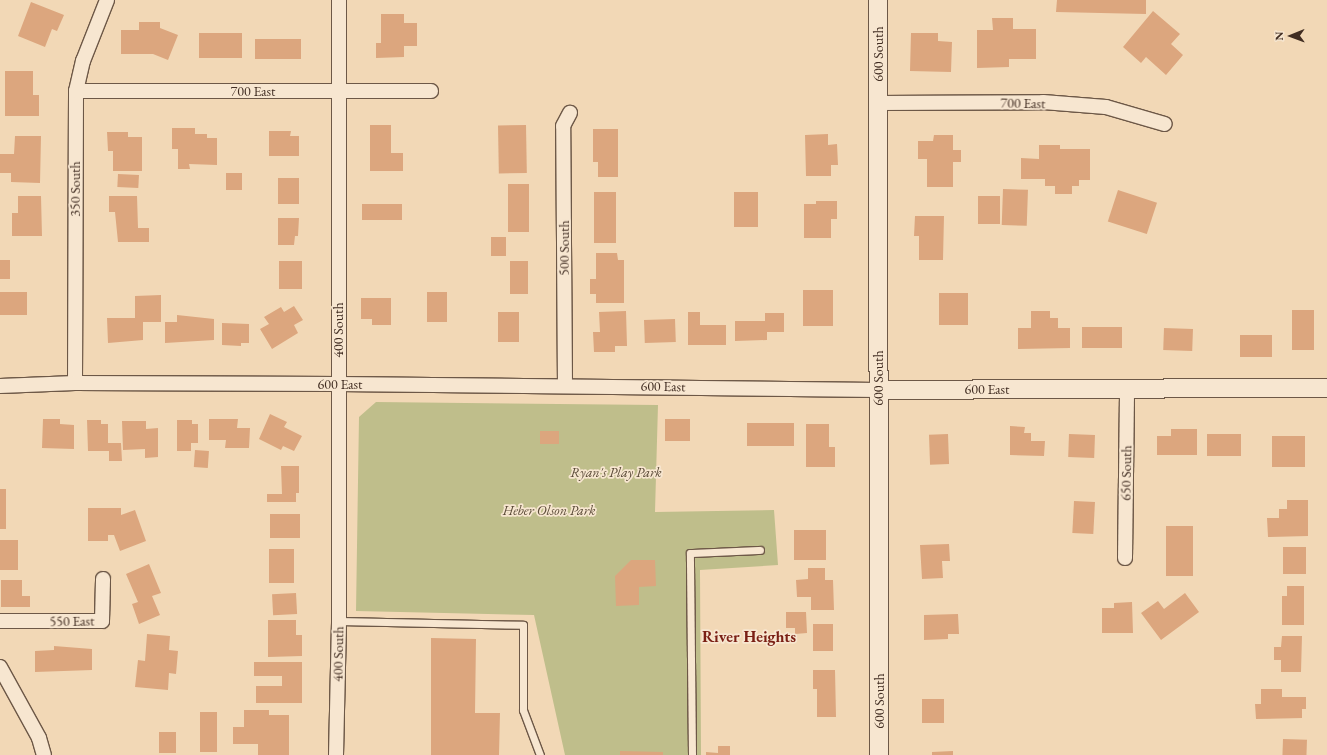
<!DOCTYPE html>
<style>
body{margin:0}
#map{position:relative;width:1327px;height:755px;overflow:hidden;background:#f2d8b6;font-family:"EB Garamond",serif}
div>[style]{position:absolute}
.green>*{inset:0;background:#bfbe8b}
.building>*{inset:0;background:#dca67e;transform-origin:0 0}
.roads{filter:drop-shadow(1px 0 #6d5847) drop-shadow(-1px 0 #6d5847) drop-shadow(0 1px #6d5847) drop-shadow(0 -1px #6d5847)}
.service>*{height:7px;margin:-3.5px;padding:0 3.5px;transform-origin:3.5px;border-radius:3.5px;background:#f7e6d0}
.minor>*{height:14px;margin:-7px;padding:0 7px;transform-origin:7px;border-radius:7px;background:#f7e6d0}
.tertiary>*{height:18px;margin:-9px;padding:0 9px;transform-origin:9px;border-radius:9px;background:#f7e6d0}
span{translate:-50% -50%;white-space:nowrap;text-align:center;line-height:1.15;-webkit-text-stroke:3.5px #f7e6d0;paint-order:stroke}
.street-label{font-size:14px;color:#412d22}
.park-label{font-size:14px;color:#5a4a37;font-style:italic}
.quarter-label{font-size:16px;color:#7a1f14;font-weight:700}
.north{position:absolute;left:1271px;top:16px;width:40px;height:40px;-webkit-text-stroke:3px #f7e6d0;paint-order:stroke;rotate:269deg;font-size:11px;font-weight:700;line-height:16px;text-align:center;color:#412d22}
.north::after{content:'';display:block;margin:auto;width:14px;height:18px;background:#412d22;clip-path:polygon(50% 0,100% 100%,50% 72%,0 100%)}
</style>
<div id="map">
<div class="green">
<i style="clip-path:polygon(376px 402px,658px 405px,655px 512px,774px 510px,778px 565px,700px 570px,701px 755px,565px 755px,534px 615px,356px 611px,359px 417px)"></i>
</div>
<div class="building">
<i style="clip-path:polygon(1057px 0,1146px 0,1146px 14px,1056px 12px)"></i>
<i style="clip-path:polygon(31px 2px,64px 15px,57px 31px,52px 29px,45px 47px,18px 36px)"></i>
<i style="clip-path:polygon(1153px 11px,1180px 34px,1171px 44px,1183px 55px,1166px 75px,1146px 57px,1141px 63px,1123px 47px)"></i>
<i style="clip-path:polygon(381px 14px,404px 14px,404px 23px,417px 23px,417px 46px,404px 46px,404px 57px,376px 58px,376px 43px,381px 43px)"></i>
<i style="clip-path:polygon(992px 18px,1013px 18px,1013px 29px,1036px 29px,1036px 59px,1009px 59px,1009px 67px,977px 68px,977px 30px,993px 30px)"></i>
<i style="clip-path:polygon(139px 22px,160px 22px,160px 28px,178px 35px,168px 60px,153px 54px,121px 54px,121px 30px,139px 30px)"></i>
<i style="left:242px;top:33px;width:25px;height:43px;rotate:90deg"></i>
<i style="clip-path:polygon(911px 33px,938px 33px,938px 41px,952px 42px,951px 72px,910px 71px)"></i>
<i style="left:301px;top:39px;width:20px;height:46px;rotate:90deg"></i>
<i style="clip-path:polygon(5px 71px,33px 71px,33px 95px,39px 95px,39px 116px,5px 116px)"></i>
<i style="clip-path:polygon(370px 125px,391px 125px,391px 153px,403px 153px,403px 171px,370px 171px)"></i>
<i style="left:526px;top:125px;width:48px;height:28px;rotate:89deg"></i>
<i style="clip-path:polygon(172px 128px,195px 128px,195px 134px,207px 134px,207px 138px,217px 138px,217px 165px,189px 164px,190px 169px,178px 169px,178px 149px,172px 149px)"></i>
<i style="clip-path:polygon(593px 129px,618px 129px,618px 177px,598px 177px,598px 162px,593px 162px)"></i>
<i style="clip-path:polygon(269px 131px,291px 131px,290px 136px,299px 136px,299px 156px,269px 156px)"></i>
<i style="clip-path:polygon(107px 132px,128px 132px,128px 137px,142px 137px,142px 171px,113px 171px,113px 151px,108px 151px)"></i>
<i style="clip-path:polygon(828px 134px,828px 145px,837px 144px,838px 165px,831px 165px,831px 176px,806px 176px,805px 135px)"></i>
<i style="clip-path:polygon(934px 135px,953px 135px,953px 150px,961px 150px,961px 162px,953px 162px,953px 187px,927px 187px,927px 159px,918px 159px,918px 141px,933px 141px)"></i>
<i style="clip-path:polygon(15px 136px,41px 136px,40px 183px,11px 182px,11px 173px,0 173px,0 154px,14px 154px)"></i>
<i style="clip-path:polygon(1039px 145px,1060px 145px,1060px 149px,1090px 149px,1090px 180px,1079px 180px,1079px 186px,1072px 186px,1072px 194px,1055px 194px,1055px 186px,1045px 186px,1045px 179px,1021px 179px,1021px 158px,1039px 159px)"></i>
<i style="left:226px;top:173px;width:16px;height:17px"></i>
<i style="left:118px;top:174px;width:21px;height:13px;rotate:3deg"></i>
<i style="left:278px;top:178px;width:21px;height:26px"></i>
<i style="left:508px;top:184px;width:21px;height:48px"></i>
<i style="left:1003px;top:189px;width:25px;height:36px;rotate:2deg"></i>
<i style="left:1118px;top:190px;width:41px;height:33px;rotate:18deg"></i>
<i style="left:594px;top:192px;width:22px;height:51px"></i>
<i style="left:734px;top:192px;width:24px;height:35px"></i>
<i style="clip-path:polygon(18px 196px,41px 196px,42px 236px,12px 236px,12px 213px,18px 213px)"></i>
<i style="clip-path:polygon(109px 196px,137px 196px,138px 228px,149px 228px,149px 242px,118px 242px,115px 212px,109px 212px)"></i>
<i style="left:978px;top:196px;width:22px;height:28px"></i>
<i style="clip-path:polygon(816px 201px,837px 201px,837px 219px,831px 219px,831px 238px,804px 238px,804px 204px,816px 204px)"></i>
<i style="left:362px;top:204px;width:40px;height:16px"></i>
<i style="clip-path:polygon(915px 216px,944px 216px,943px 260px,919px 260px,919px 236px,914px 236px)"></i>
<i style="clip-path:polygon(278px 218px,299px 218px,298px 236px,295px 236px,294px 245px,278px 245px)"></i>
<i style="left:491px;top:237px;width:15px;height:19px"></i>
<i style="clip-path:polygon(596px 253px,617px 253px,618px 260px,624px 260px,624px 303px,596px 303px,596px 294px,590px 294px,590px 279px,596px 279px)"></i>
<i style="left:0;top:260px;width:10px;height:19px"></i>
<i style="left:279px;top:261px;width:23px;height:28px"></i>
<i style="left:510px;top:261px;width:18px;height:33px"></i>
<i style="left:803px;top:290px;width:30px;height:36px"></i>
<i style="left:27px;top:292px;width:23px;height:27px;rotate:90deg"></i>
<i style="left:447px;top:292px;width:30px;height:20px;rotate:90deg"></i>
<i style="left:939px;top:293px;width:29px;height:32px"></i>
<i style="clip-path:polygon(161px 295px,161px 322px,143px 322px,143px 340px,108px 343px,107px 318px,135px 318px,135px 296px)"></i>
<i style="clip-path:polygon(361px 298px,391px 298px,391px 325px,372px 325px,372px 319px,361px 319px)"></i>
<i style="clip-path:polygon(294px 306px,303px 320px,294px 325px,298px 333px,272px 349px,260px 329px,269px 324px,264px 317px,281px 307px,284px 312px)"></i>
<i style="left:1292px;top:310px;width:22px;height:40px"></i>
<i style="clip-path:polygon(626px 311px,627px 346px,615px 346px,615px 352px,594px 352px,593px 332px,600px 332px,599px 312px)"></i>
<i style="clip-path:polygon(1031px 311px,1050px 311px,1050px 318px,1058px 318px,1058px 328px,1070px 328px,1070px 348px,1018px 349px,1018px 328px,1031px 328px)"></i>
<i style="left:498px;top:312px;width:21px;height:30px"></i>
<i style="clip-path:polygon(688px 312px,700px 312px,700px 325px,726px 325px,726px 345px,688px 345px)"></i>
<i style="clip-path:polygon(765px 313px,784px 313px,784px 332px,767px 332px,767px 340px,735px 341px,735px 321px,765px 321px)"></i>
<i style="clip-path:polygon(177px 315px,214px 319px,214px 340px,165px 343px,165px 322px,177px 322px)"></i>
<i style="left:675px;top:319px;width:23px;height:31px;rotate:88deg"></i>
<i style="clip-path:polygon(222px 323px,249px 324px,249px 343px,241px 343px,241px 346px,222px 345px)"></i>
<i style="left:1082px;top:327px;width:40px;height:21px"></i>
<i style="left:1164px;top:328px;width:29px;height:22px;rotate:2deg"></i>
<i style="left:1240px;top:335px;width:32px;height:22px"></i>
<i style="clip-path:polygon(270px 414px,287px 422px,284px 427px,302px 436px,294px 451px,283px 446px,281px 450px,259px 439px)"></i>
<i style="clip-path:polygon(43px 419px,60px 419px,60px 424px,74px 425px,74px 449px,42px 448px)"></i>
<i style="clip-path:polygon(209px 419px,238px 419px,237px 428px,250px 428px,249px 448px,225px 448px,226px 440px,209px 440px)"></i>
<i style="left:665px;top:419px;width:25px;height:22px"></i>
<i style="clip-path:polygon(87px 420px,101px 420px,101px 424px,108px 424px,108px 443px,121px 443px,122px 461px,109px 461px,109px 451px,88px 451px)"></i>
<i style="clip-path:polygon(177px 420px,192px 420px,192px 424px,198px 424px,198px 443px,191px 443px,191px 451px,177px 451px)"></i>
<i style="clip-path:polygon(122px 421px,146px 421px,146px 429px,158px 428px,158px 457px,145px 458px,145px 449px,123px 450px)"></i>
<i style="left:794px;top:423px;width:23px;height:47px;rotate:90deg"></i>
<i style="clip-path:polygon(806px 424px,829px 424px,829px 447px,835px 447px,835px 467px,806px 467px)"></i>
<i style="clip-path:polygon(1010px 426px,1025px 427px,1024px 433px,1031px 433px,1031px 441px,1045px 441px,1044px 456px,1010px 455px)"></i>
<i style="clip-path:polygon(1171px 429px,1197px 429px,1197px 455px,1157px 455px,1157px 436px,1171px 436px)"></i>
<i style="left:540px;top:431px;width:19px;height:13px"></i>
<i style="left:948px;top:434px;width:30px;height:19px;rotate:88deg"></i>
<i style="left:1069px;top:434px;width:26px;height:23px;rotate:2deg"></i>
<i style="left:1241px;top:434px;width:22px;height:34px;rotate:90deg"></i>
<i style="left:1272px;top:436px;width:33px;height:31px"></i>
<i style="left:195px;top:450px;width:14px;height:17px;rotate:4deg"></i>
<i style="clip-path:polygon(281px 466px,299px 466px,299px 493px,296px 493px,296px 502px,267px 502px,267px 494px,282px 494px)"></i>
<i style="left:0;top:489px;width:6px;height:40px"></i>
<i style="clip-path:polygon(1287px 500px,1308px 500px,1308px 536px,1268px 537px,1267px 518px,1279px 518px,1279px 509px,1287px 509px)"></i>
<i style="left:1074px;top:501px;width:21px;height:32px;rotate:3deg"></i>
<i style="clip-path:polygon(88px 508px,121px 508px,121px 515px,135px 510px,146px 541px,120px 551px,114px 535px,108px 535px,108px 541px,88px 541px)"></i>
<i style="left:270px;top:514px;width:30px;height:24px"></i>
<i style="left:1166px;top:526px;width:27px;height:50px"></i>
<i style="left:794px;top:530px;width:32px;height:30px"></i>
<i style="left:0;top:540px;width:18px;height:30px"></i>
<i style="clip-path:polygon(949px 544px,950px 561px,942px 561px,943px 578px,922px 579px,920px 545px)"></i>
<i style="left:1283px;top:547px;width:23px;height:27px"></i>
<i style="left:269px;top:549px;width:25px;height:34px"></i>
<i style="clip-path:polygon(631px 560px,655px 560px,656px 586px,639px 587px,639px 605px,616px 606px,615px 576px)"></i>
<i style="clip-path:polygon(149px 564px,161px 593px,152px 596px,160px 615px,139px 624px,132px 604px,138px 602px,126px 574px)"></i>
<i style="clip-path:polygon(808px 568px,825px 568px,825px 580px,833px 580px,834px 610px,811px 610px,811px 597px,797px 597px,796px 580px,808px 579px)"></i>
<i style="clip-path:polygon(1px 580px,22px 580px,22px 596px,30px 596px,30px 607px,1px 607px)"></i>
<i style="clip-path:polygon(1287px 586px,1304px 586px,1304px 625px,1282px 625px,1282px 596px,1287px 596px)"></i>
<i style="left:296px;top:593px;width:21px;height:24px;rotate:87deg"></i>
<i style="clip-path:polygon(1185px 593px,1199px 612px,1161px 640px,1141px 613px,1158px 601px,1164px 609px)"></i>
<i style="clip-path:polygon(1132px 602px,1133px 633px,1102px 633px,1102px 608px,1114px 608px,1114px 603px)"></i>
<i style="clip-path:polygon(786px 612px,806px 612px,807px 633px,795px 634px,795px 628px,786px 628px)"></i>
<i style="clip-path:polygon(958px 614px,959px 634px,948px 634px,948px 639px,924px 640px,924px 615px)"></i>
<i style="clip-path:polygon(268px 620px,296px 620px,296px 635px,302px 635px,302px 656px,268px 657px)"></i>
<i style="left:813px;top:624px;width:20px;height:27px"></i>
<i style="clip-path:polygon(147px 634px,170px 636px,169px 650px,178px 651px,176px 674px,169px 673px,168px 690px,135px 687px,138px 660px,145px 661px)"></i>
<i style="clip-path:polygon(1282px 636px,1302px 636px,1301px 672px,1281px 672px,1281px 660px,1274px 660px,1274px 647px,1281px 647px)"></i>
<i style="clip-path:polygon(431px 638px,476px 639px,475px 713px,500px 713px,499px 755px,431px 755px)"></i>
<i style="clip-path:polygon(54px 646px,92px 649px,92px 670px,35px 672px,35px 651px,54px 650px)"></i>
<i style="clip-path:polygon(254px 662px,302px 662px,302px 703px,256px 703px,256px 686px,282px 686px,282px 676px,254px 676px)"></i>
<i style="clip-path:polygon(813px 670px,835px 670px,836px 717px,817px 717px,817px 689px,813px 689px)"></i>
<i style="clip-path:polygon(1261px 689px,1282px 689px,1282px 697px,1306px 697px,1306px 709px,1302px 709px,1302px 718px,1256px 719px,1255px 704px,1261px 704px)"></i>
<i style="left:922px;top:699px;width:22px;height:24px"></i>
<i style="clip-path:polygon(244px 710px,269px 710px,269px 715px,289px 715px,289px 755px,258px 755px,258px 744px,233px 744px,233px 727px,244px 727px)"></i>
<i style="left:200px;top:712px;width:17px;height:40px"></i>
<i style="left:159px;top:732px;width:17px;height:21px"></i>
<i style="left:1283px;top:739px;width:24px;height:16px;rotate:2deg"></i>
<i style="clip-path:polygon(718px 746px,730px 746px,730px 755px,706px 755px,706px 752px,718px 753px)"></i>
<i style="clip-path:polygon(620px 751px,663px 752px,663px 755px,620px 755px)"></i>
<i style="clip-path:polygon(953px 751px,953px 755px,932px 755px,932px 752px)"></i>
</div>
<div class="roads">
<div class="service">
<i style="left:339px;top:621px;width:184px;rotate:1.2deg"></i>
<i style="left:523px;top:625px;width:85px;rotate:90deg"></i>
<i style="left:523px;top:710px;width:48px;rotate:69.3deg"></i>
<i style="left:692px;top:755px;width:202px;rotate:-90.6deg"></i>
<i style="left:690px;top:553px;width:70px;rotate:-2.5deg"></i>
</div>
<div class="minor">
<i style="left:76px;top:91px;width:355px"></i>
<i style="left:878px;top:103px;width:165px;rotate:-0.3deg"></i>
<i style="left:1043px;top:102px;width:63px;rotate:4.5deg"></i>
<i style="left:1106px;top:107px;width:61px;rotate:16.1deg"></i>
<i style="left:75px;top:383px;width:292px;rotate:-89.8deg"></i>
<i style="left:76px;top:91px;width:31px;rotate:-77deg"></i>
<i style="left:83px;top:61px;width:66px;rotate:-68.5deg"></i>
<i style="left:565px;top:385px;width:259px;rotate:-90.4deg"></i>
<i style="left:563px;top:126px;width:15px;rotate:-62deg"></i>
<i style="left:0;top:386px;width:75px;rotate:-2.3deg"></i>
<i style="left:75px;top:383px;width:263px;rotate:0.2deg"></i>
<i style="left:338px;top:384px;width:540px;rotate:0.64deg"></i>
<i style="left:1125px;top:558px;width:169px;rotate:-89.3deg"></i>
<i style="left:0;top:621px;width:102px"></i>
<i style="left:102px;top:621px;width:42px;rotate:-88.6deg"></i>
<i style="left:0;top:667px;width:81px;rotate:61.2deg"></i>
<i style="left:39px;top:738px;width:18px;rotate:74deg"></i>
<i style="left:336px;top:755px;width:134px;rotate:-88.7deg"></i>
<i style="left:339px;top:621px;width:621px;rotate:-90deg"></i>
</div>
<div class="tertiary">
<i style="left:878px;top:0;width:755px;rotate:89.92deg"></i>
<i style="left:878px;top:390px;width:449px;rotate:-0.3deg"></i>
</div>
</div>
<div class="street-label">
<span style="left:878px;top:54px;rotate:-90deg">600 South</span>
<span style="left:253px;top:91px">700 East</span>
<span style="left:1023px;top:103px;rotate:1deg">700 East</span>
<span style="left:75px;top:189px;rotate:-90deg">350 South</span>
<span style="left:564px;top:248px;rotate:-90deg">500 South</span>
<span style="left:338px;top:330px;rotate:-90deg">400 South</span>
<span style="left:878px;top:378px;rotate:-90deg">600 South</span>
<span style="left:340px;top:384px">600 East</span>
<span style="left:663px;top:386px;rotate:1deg">600 East</span>
<span style="left:987px;top:389px">600 East</span>
<span style="left:1126px;top:473px;rotate:-89deg">650 South</span>
<span style="left:72px;top:621px;rotate:-1deg">550 East</span>
<span style="left:338px;top:654px;rotate:-89deg">400 South</span>
<span style="left:879px;top:701px;rotate:-90deg">600 South</span>
</div>
<div class="park-label">
<span style="left:616px;top:472px">Ryan's Play Park</span>
<span style="left:549px;top:510px">Heber Olson Park</span>
</div>
<div class="quarter-label">
<span style="left:749px;top:637px">River Heights</span>
</div>
<div class="north">N</div>
</div>
